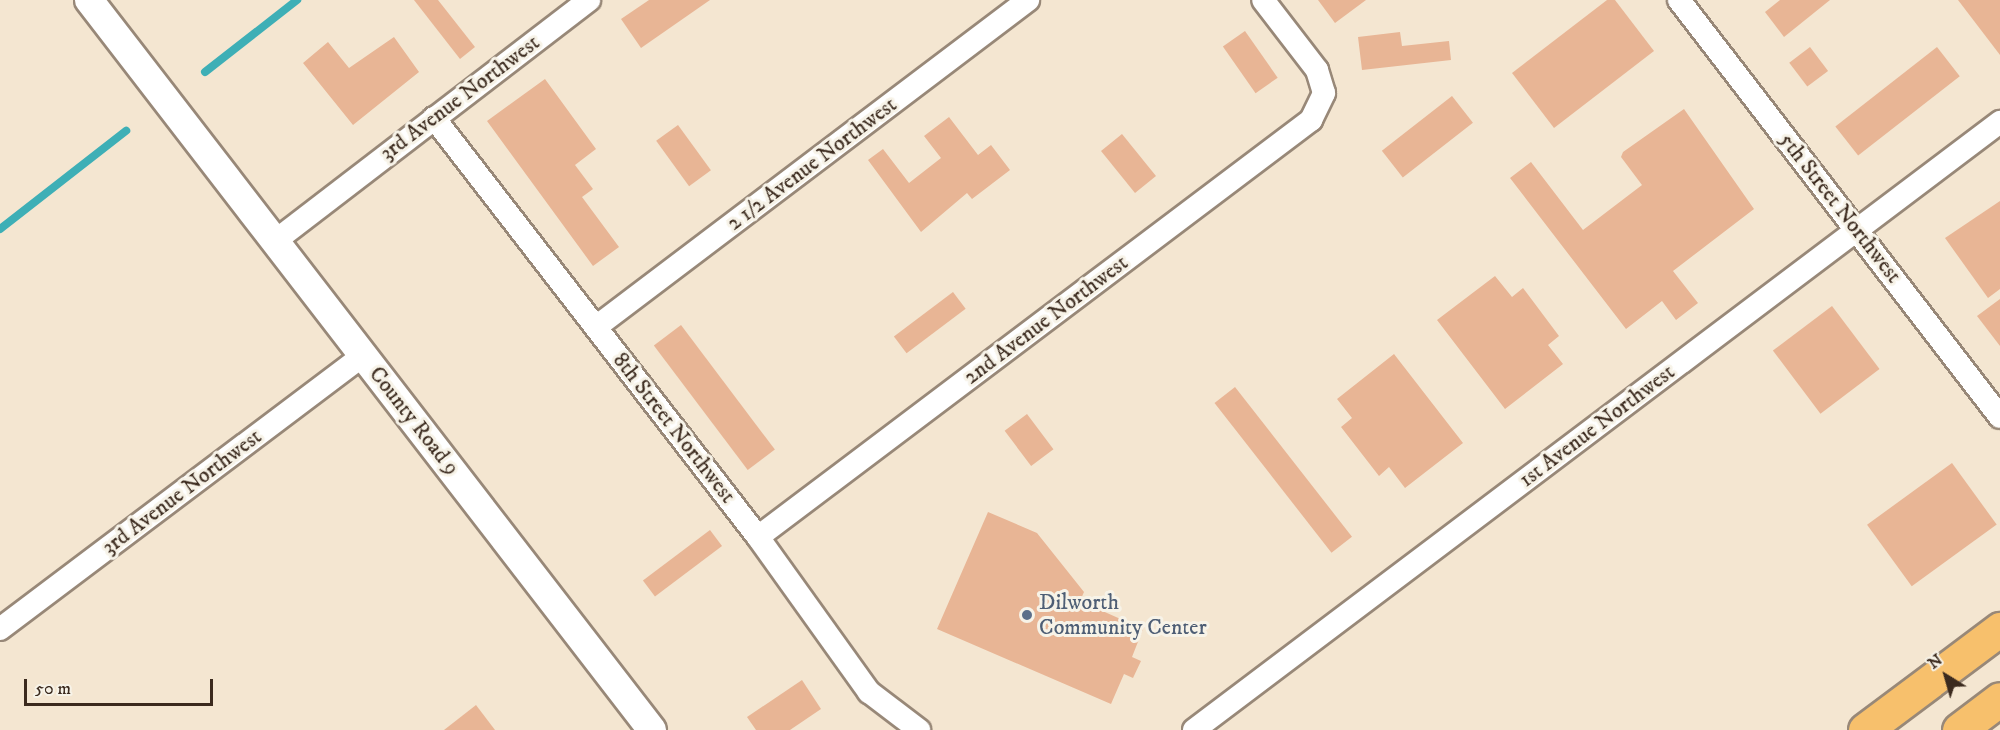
<!DOCTYPE html>
<style>
body{margin:0}
#map{position:relative;width:2000px;height:730px;overflow:hidden;background:#f4e6d1;font-family:"IM FELL DW Pica",serif}
div>[style]{position:absolute}
.stream>*{height:8px;margin:-4px;padding:0 4px;transform-origin:4px;border-radius:4px;background:#3eafb6}
.building>*{inset:0;background:#e8b595;transform-origin:0 0}
.roads{filter:drop-shadow(2px 0 #988878) drop-shadow(-2px 0 #988878) drop-shadow(0 2px #988878) drop-shadow(0 -2px #988878)}
.minor>*{height:22px;margin:-11px;padding:0 11px;transform-origin:11px;border-radius:11px;background:#fff}
.tertiary>*{height:28px;margin:-14px;padding:0 14px;transform-origin:14px;border-radius:14px;background:#fff}
.primary>*{height:33px;margin:-16.5px;padding:0 16.5px;transform-origin:16.5px;border-radius:16.5px;background:#f7c06c}
.dots>*{width:16px;height:16px;translate:-50% -50%;box-sizing:border-box;border:3px solid #f7f3e8;border-radius:50%}
span{translate:-50% -50%;white-space:nowrap;text-align:center;line-height:1.15;-webkit-text-stroke:6px #f7f3e8;paint-order:stroke}
.street-label{font-size:22px;color:#3b2a1e}
.service-label{font-size:22px;color:#4e5e75}
.left{translate:0 -50%;text-align:left}
.north{position:absolute;left:1916px;top:646px;width:60px;height:60px;-webkit-text-stroke:4px #f7f3e8;paint-order:stroke;rotate:323deg;font-size:16px;font-weight:700;line-height:24px;text-align:center;color:#3b2a1e}
.north::after{content:'';display:block;margin:auto;width:21px;height:27px;background:#3b2a1e;clip-path:polygon(50% 0,100% 100%,50% 72%,0 100%)}
.scale{position:absolute;left:24px;top:679px;width:189px;height:27px;box-sizing:border-box;border:3px solid #3b2a1e;border-top:0;padding-left:8px;font-size:18px;line-height:21px;white-space:nowrap;color:#3b2a1e;-webkit-text-stroke:4px #f7f3e8;paint-order:stroke}
</style>
<div id="map">
<div class="stream">
<i style="left:205px;top:72px;width:117px;rotate:-38deg"></i>
<i style="left:0;top:229px;width:160px;rotate:-37.9deg"></i>
</div>
<div class="building">
<i style="clip-path:polygon(414px 0,438px 0,475px 47px,460px 59px)"></i>
<i style="clip-path:polygon(649px 0,710px 0,641px 48px,621px 19px)"></i>
<i style="clip-path:polygon(1318px 0,1366px 0,1335px 23px)"></i>
<i style="clip-path:polygon(1607px 0,1615px 0,1654px 51px,1554px 128px,1512px 73px)"></i>
<i style="clip-path:polygon(1780px 0,1830px 0,1784px 37px,1765px 12px)"></i>
<i style="clip-path:polygon(1958px 0,2000px 0,2000px 55px)"></i>
<i style="left:1245px;top:31px;width:57px;height:27px;rotate:55deg"></i>
<i style="clip-path:polygon(1400px 32px,1402px 46px,1449px 41px,1451px 60px,1362px 70px,1358px 37px)"></i>
<i style="clip-path:polygon(394px 37px,419px 72px,353px 125px,303px 63px,328px 42px,349px 68px)"></i>
<i style="left:1810px;top:47px;width:30px;height:26px;rotate:53deg"></i>
<i style="left:1937px;top:47px;width:37px;height:129px;rotate:52deg"></i>
<i style="clip-path:polygon(545px 79px,596px 149px,575px 165px,593px 189px,582px 197px,619px 247px,593px 266px,487px 121px)"></i>
<i style="left:1452px;top:96px;width:34px;height:89px;rotate:52deg"></i>
<i style="clip-path:polygon(1684px 109px,1754px 209px,1673px 271px,1698px 303px,1676px 320px,1662px 301px,1626px 329px,1510px 178px,1531px 162px,1583px 230px,1642px 185px,1621px 157px,1623px 152px)"></i>
<i style="clip-path:polygon(949px 117px,978px 155px,991px 145px,1010px 170px,972px 199px,967px 193px,921px 232px,868px 160px,883px 149px,909px 183px,941px 158px,924px 136px)"></i>
<i style="left:678px;top:125px;width:56px;height:27px;rotate:54deg"></i>
<i style="left:1122px;top:134px;width:54px;height:27px;rotate:51deg"></i>
<i style="clip-path:polygon(2000px 201px,2000px 289px,1988px 298px,1945px 238px)"></i>
<i style="clip-path:polygon(1495px 276px,1512px 297px,1523px 288px,1559px 336px,1548px 345px,1563px 364px,1505px 409px,1437px 320px)"></i>
<i style="left:953px;top:292px;width:21px;height:74px;rotate:53deg"></i>
<i style="clip-path:polygon(2000px 299px,2000px 346px,1977px 316px)"></i>
<i style="left:1832px;top:306px;width:79px;height:74px;rotate:53deg"></i>
<i style="left:681px;top:325px;width:156px;height:34px;rotate:53deg"></i>
<i style="clip-path:polygon(1394px 354px,1463px 443px,1405px 488px,1389px 467px,1379px 476px,1341px 427px,1352px 418px,1337px 399px)"></i>
<i style="left:1235px;top:387px;width:190px;height:26px;rotate:52deg"></i>
<i style="left:1027px;top:414px;width:44px;height:28px;rotate:53deg"></i>
<i style="left:1952px;top:463px;width:76px;height:105px;rotate:54deg"></i>
<i style="clip-path:polygon(988px 512px,1037px 533px,1084px 592px,1080px 601px,1143px 629px,1132px 657px,1141px 661px,1133px 678px,1124px 674px,1111px 704px,937px 629px)"></i>
<i style="left:710px;top:530px;width:20px;height:84px;rotate:53deg"></i>
<i style="clip-path:polygon(802px 680px,821px 709px,790px 730px,756px 730px,747px 717px)"></i>
<i style="clip-path:polygon(476px 705px,495px 730px,444px 730px)"></i>
</div>
<div class="roads">
<div class="minor">
<i style="left:1679px;top:0;width:526px;rotate:52.41deg"></i>
<i style="left:434px;top:118px;width:530px;rotate:52.29deg"></i>
<i style="left:758px;top:537px;width:191px;rotate:54.4deg"></i>
<i style="left:869px;top:692px;width:63px;rotate:37.2deg"></i>
<i style="left:275px;top:241px;width:396px;rotate:-37.5deg"></i>
<i style="left:596px;top:327px;width:542px;rotate:-37.12deg"></i>
<i style="left:758px;top:537px;width:693px;rotate:-37.02deg"></i>
<i style="left:1311px;top:120px;width:30px;rotate:-64deg"></i>
<i style="left:1324px;top:93px;width:24px;rotate:-107deg"></i>
<i style="left:1317px;top:70px;width:88px;rotate:-127.6deg"></i>
<i style="left:0;top:629px;width:455px;rotate:-37deg"></i>
<i style="left:1194px;top:730px;width:1010px;rotate:-37.03deg"></i>
</div>
<div class="tertiary">
<i style="left:89px;top:0;width:922px;rotate:52.36deg"></i>
</div>
<div class="primary">
<i style="left:1865px;top:730px;width:169px;rotate:-36.8deg"></i>
<i style="left:1959px;top:730px;width:51px;rotate:-37.1deg"></i>
</div>
</div>
<div class="dots">
<i style="left:1027px;top:615px;background:#5c6f8a"></i>
</div>
<div class="street-label">
<span style="left:460px;top:98px;rotate:-37deg">3rd Avenue Northwest</span>
<span style="left:812px;top:164px;rotate:-37deg">2 1/2 Avenue Northwest</span>
<span style="left:1840px;top:208px;rotate:52deg">5th Street Northwest</span>
<span style="left:1046px;top:320px;rotate:-37deg">2nd Avenue Northwest</span>
<span style="left:414px;top:421px;rotate:52deg">County Road 9</span>
<span style="left:1597px;top:426px;rotate:-37deg">1st Avenue Northwest</span>
<span style="left:674px;top:428px;rotate:52deg">8th Street Northwest</span>
<span style="left:182px;top:492px;rotate:-37deg">3rd Avenue Northwest</span>
</div>
<div class="service-label">
<span class="left" style="left:1039px;top:615px">Dilworth<br>Community Center</span>
</div>
<div class="north">N</div>
<div class="scale">50 m</div>
</div>
